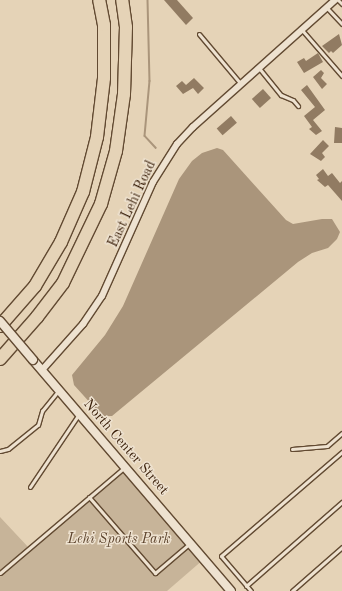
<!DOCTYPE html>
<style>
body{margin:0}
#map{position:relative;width:342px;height:591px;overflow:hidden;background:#e5d3b7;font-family:"Old Standard TT",serif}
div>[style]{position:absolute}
.green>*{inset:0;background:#c7b499}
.water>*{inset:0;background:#aa957b}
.stream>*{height:1.5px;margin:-0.75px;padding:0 0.75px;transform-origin:0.75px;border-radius:0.75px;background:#aa957b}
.building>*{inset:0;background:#917b62;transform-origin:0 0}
.roads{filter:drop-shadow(1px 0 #624a32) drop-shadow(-1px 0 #624a32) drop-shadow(0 1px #624a32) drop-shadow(0 -1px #624a32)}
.service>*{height:3px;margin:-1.5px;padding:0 1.5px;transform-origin:1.5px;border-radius:1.5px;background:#eee2d0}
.minor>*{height:6px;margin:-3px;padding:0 3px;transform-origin:3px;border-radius:3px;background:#eee2d0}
.tertiary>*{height:8px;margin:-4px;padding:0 4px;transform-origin:4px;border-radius:4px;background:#eee2d0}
.motorway>*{height:12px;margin:-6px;padding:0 6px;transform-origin:6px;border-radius:6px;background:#e5d3b7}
.bridges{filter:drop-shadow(1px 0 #624a32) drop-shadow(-1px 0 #624a32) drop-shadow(0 1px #624a32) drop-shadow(0 -1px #624a32)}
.tertiary-bridge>*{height:8px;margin:-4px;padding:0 4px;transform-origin:4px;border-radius:4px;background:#eee2d0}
span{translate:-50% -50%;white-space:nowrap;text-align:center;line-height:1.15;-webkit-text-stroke:3px #eee2d0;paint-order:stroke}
.street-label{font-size:14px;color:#371c06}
.park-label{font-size:14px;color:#5b422b;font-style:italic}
</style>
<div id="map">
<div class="green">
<i style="clip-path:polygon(125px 467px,204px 559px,167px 591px,0 591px,0 517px,29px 548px)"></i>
</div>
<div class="water">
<i style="clip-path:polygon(217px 148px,223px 150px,286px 220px,293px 224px,322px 219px,332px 219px,340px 232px,337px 239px,328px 248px,312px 253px,298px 262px,112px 416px,102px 416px,74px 385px,72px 375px,105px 335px,123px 306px,179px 179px,192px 161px,202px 153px)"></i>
</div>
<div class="stream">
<i style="left:148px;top:0;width:81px;rotate:88.6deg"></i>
<i style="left:150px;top:81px;width:55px;rotate:95.2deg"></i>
<i style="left:145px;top:136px;width:16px;rotate:47deg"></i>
</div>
<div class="building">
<i style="clip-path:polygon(164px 0,177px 0,193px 18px,186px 25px)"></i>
<i style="clip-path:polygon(339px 34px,342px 45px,333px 53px,331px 51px,329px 53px,322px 46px)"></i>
<i style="clip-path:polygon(318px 53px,323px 62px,304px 73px,297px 62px,304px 58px,306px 61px)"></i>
<i style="clip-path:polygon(321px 70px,324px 73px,321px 78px,327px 84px,322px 89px,313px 77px)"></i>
<i style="clip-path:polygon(194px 78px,204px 88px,198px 94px,193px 88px,183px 94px,176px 86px,182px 81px,186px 85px)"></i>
<i style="clip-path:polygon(307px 85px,325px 110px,313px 120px,322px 131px,316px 135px,309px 129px,312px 127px,304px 116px,315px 107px,301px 90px)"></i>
<i style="left:263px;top:89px;width:12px;height:15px;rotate:48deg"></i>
<i style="left:231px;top:116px;width:9px;height:19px;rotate:49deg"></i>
<i style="clip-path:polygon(335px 127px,342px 128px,342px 143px,334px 143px)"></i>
<i style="clip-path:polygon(323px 140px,329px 146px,322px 153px,325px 157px,321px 161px,310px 154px)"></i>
<i style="clip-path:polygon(323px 169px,328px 176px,332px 173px,340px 183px,342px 181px,342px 201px,328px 185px,325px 187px,317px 180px,319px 179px,316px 175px)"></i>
</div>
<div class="roads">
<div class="service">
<i style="left:338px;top:0;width:6px;rotate:45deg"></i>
<i style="left:327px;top:8px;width:22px;rotate:47deg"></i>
<i style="left:302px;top:30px;width:61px;rotate:49deg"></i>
<i style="left:199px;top:34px;width:65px;rotate:50deg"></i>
<i style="left:259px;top:68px;width:35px;rotate:51deg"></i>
<i style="left:281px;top:95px;width:13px;rotate:23deg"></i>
<i style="left:293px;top:100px;width:8px;rotate:50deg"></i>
<i style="left:292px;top:449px;width:35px;rotate:-5deg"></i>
<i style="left:327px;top:446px;width:20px;rotate:-41deg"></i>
<i style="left:0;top:451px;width:8px;rotate:-14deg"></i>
<i style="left:8px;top:449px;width:38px;rotate:-39deg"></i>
<i style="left:38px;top:425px;width:15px;rotate:-74deg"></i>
<i style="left:42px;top:411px;width:26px;rotate:-51deg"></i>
<i style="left:30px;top:487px;width:88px;rotate:-56.1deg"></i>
<i style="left:89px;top:497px;width:101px;rotate:49deg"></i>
<i style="left:155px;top:573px;width:45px;rotate:-40.5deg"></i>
<i style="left:0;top:573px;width:162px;rotate:-40.3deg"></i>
<i style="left:246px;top:586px;width:128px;rotate:-41.2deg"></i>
<i style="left:251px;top:591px;width:46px;rotate:-130.6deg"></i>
<i style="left:221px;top:556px;width:160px;rotate:-40.7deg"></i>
<i style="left:292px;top:591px;width:67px;rotate:-41.3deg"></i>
</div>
<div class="minor">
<i style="left:42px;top:370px;width:62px;rotate:-48.3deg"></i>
<i style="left:83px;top:324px;width:34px;rotate:-56deg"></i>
<i style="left:102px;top:296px;width:125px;rotate:-65.9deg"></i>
<i style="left:153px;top:182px;width:45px;rotate:-57.7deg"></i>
<i style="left:177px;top:144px;width:23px;rotate:-47deg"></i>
<i style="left:193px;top:127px;width:191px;rotate:-41.8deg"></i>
</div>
<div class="tertiary">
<i style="left:33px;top:360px;width:304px;rotate:49.4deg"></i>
</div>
<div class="motorway">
<i style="left:0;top:326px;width:53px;rotate:-48.8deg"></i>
<i style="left:35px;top:286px;width:51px;rotate:-59.4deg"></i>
<i style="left:61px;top:242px;width:55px;rotate:-66.3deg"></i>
<i style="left:83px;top:192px;width:57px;rotate:-75.7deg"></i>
<i style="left:97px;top:137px;width:59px;rotate:-83.2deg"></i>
<i style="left:104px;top:78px;width:53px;rotate:-90deg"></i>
<i style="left:104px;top:25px;width:25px;rotate:-101deg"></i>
<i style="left:0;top:359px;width:56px;rotate:-48.6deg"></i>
<i style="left:37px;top:317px;width:43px;rotate:-52.6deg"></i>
<i style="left:63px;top:283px;width:88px;rotate:-64.3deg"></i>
<i style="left:101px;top:204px;width:55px;rotate:-74.2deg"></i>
<i style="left:116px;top:151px;width:58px;rotate:-82deg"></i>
<i style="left:124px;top:94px;width:67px;rotate:-88.3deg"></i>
<i style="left:126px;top:27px;width:27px;rotate:-98deg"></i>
</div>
</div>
<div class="bridges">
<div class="tertiary-bridge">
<i style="left:0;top:321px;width:51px;rotate:49.8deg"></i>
</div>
</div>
<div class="street-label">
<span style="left:132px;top:204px;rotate:-65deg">East Lehi Road</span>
<span style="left:126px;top:447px;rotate:49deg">North Center Street</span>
</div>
<div class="park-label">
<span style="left:119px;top:539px">Lehi Sports Park</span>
</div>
</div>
